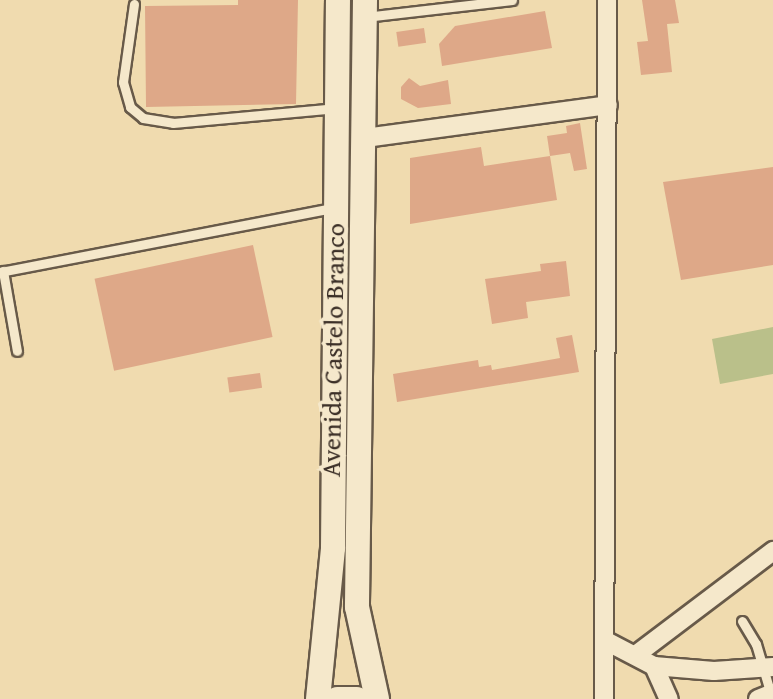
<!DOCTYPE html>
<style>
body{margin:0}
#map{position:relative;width:773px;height:699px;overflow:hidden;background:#f0dbaf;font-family:"Gentium Book Plus",serif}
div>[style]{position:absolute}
.green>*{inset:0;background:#bac08a}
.building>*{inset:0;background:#dea888;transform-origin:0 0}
.roads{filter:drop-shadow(2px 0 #685a49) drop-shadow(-2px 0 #685a49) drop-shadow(0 2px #685a49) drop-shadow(0 -2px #685a49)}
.service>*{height:9px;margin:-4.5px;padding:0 4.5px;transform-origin:4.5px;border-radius:4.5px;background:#f5e8cb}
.minor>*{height:18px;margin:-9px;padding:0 9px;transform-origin:9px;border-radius:9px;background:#f5e8cb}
.secondary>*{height:24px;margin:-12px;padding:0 12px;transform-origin:12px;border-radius:12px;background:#f5e8cb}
span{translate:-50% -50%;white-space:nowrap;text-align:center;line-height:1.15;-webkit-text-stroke:7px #f5e8cb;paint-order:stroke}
.street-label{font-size:26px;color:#3b2f27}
</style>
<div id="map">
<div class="green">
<i style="clip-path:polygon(773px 327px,773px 374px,720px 384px,712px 339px)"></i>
</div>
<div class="building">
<i style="clip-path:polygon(238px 0,298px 0,296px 104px,146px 107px,145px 6px,238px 5px)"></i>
<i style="clip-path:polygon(642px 0,675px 0,679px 23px,667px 24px,672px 72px,641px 75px,637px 42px,648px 41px)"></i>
<i style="clip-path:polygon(545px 11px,552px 48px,442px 66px,439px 44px,455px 26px)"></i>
<i style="left:424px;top:28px;width:15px;height:28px;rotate:82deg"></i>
<i style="clip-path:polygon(409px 78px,420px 86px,448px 80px,451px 104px,418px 108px,401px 99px,401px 87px)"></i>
<i style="clip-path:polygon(580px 123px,587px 169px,574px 171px,570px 153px,550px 156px,547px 136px,567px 133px,566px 126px)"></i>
<i style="clip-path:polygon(481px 147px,484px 166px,550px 156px,557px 200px,410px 224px,410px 158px)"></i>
<i style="clip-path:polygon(773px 167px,773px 265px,681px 280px,663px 182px)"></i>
<i style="left:253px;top:245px;width:94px;height:162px;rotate:78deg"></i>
<i style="clip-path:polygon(566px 261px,570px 296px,526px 302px,528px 318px,492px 324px,485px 279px,541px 271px,540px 264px)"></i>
<i style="clip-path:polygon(572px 335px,579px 372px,397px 402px,393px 374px,478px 360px,479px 367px,491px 365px,492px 370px,560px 358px,556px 338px)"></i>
<i style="left:260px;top:373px;width:15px;height:33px;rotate:82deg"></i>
</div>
<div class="roads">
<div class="service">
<i style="left:134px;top:4px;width:79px;rotate:98deg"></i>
<i style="left:123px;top:82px;width:26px;rotate:74deg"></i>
<i style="left:130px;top:107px;width:17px;rotate:40deg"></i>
<i style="left:143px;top:118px;width:30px;rotate:9deg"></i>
<i style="left:173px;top:123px;width:165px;rotate:-5.2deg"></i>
<i style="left:365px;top:17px;width:148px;rotate:-6.6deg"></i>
<i style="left:3px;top:271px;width:81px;rotate:80.1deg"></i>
<i style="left:0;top:272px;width:342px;rotate:-10.9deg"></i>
<i style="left:742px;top:621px;width:27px;rotate:59deg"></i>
<i style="left:756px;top:644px;width:53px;rotate:73.6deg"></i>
</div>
<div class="minor">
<i style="left:365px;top:138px;width:245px;rotate:-7.7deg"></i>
<i style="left:606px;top:641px;width:54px;rotate:27.5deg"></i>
<i style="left:654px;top:666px;width:36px;rotate:66deg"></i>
<i style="left:637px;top:654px;width:171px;rotate:-37.1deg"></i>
<i style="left:654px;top:666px;width:60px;rotate:4.8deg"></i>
<i style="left:714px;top:671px;width:59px;rotate:-3.9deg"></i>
<i style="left:604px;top:699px;width:699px;rotate:-89.75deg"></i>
<i style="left:758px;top:699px;width:16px;rotate:-22deg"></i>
</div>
<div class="secondary">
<i style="left:365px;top:0;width:607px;rotate:90.76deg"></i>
<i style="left:357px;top:607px;width:94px;rotate:77.7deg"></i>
<i style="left:318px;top:699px;width:152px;rotate:-84.3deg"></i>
<i style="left:333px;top:548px;width:548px;rotate:-89.48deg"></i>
<i style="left:337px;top:699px;width:20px"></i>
</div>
</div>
<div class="street-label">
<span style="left:333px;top:350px;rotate:-89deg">Avenida Castelo Branco</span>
</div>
</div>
